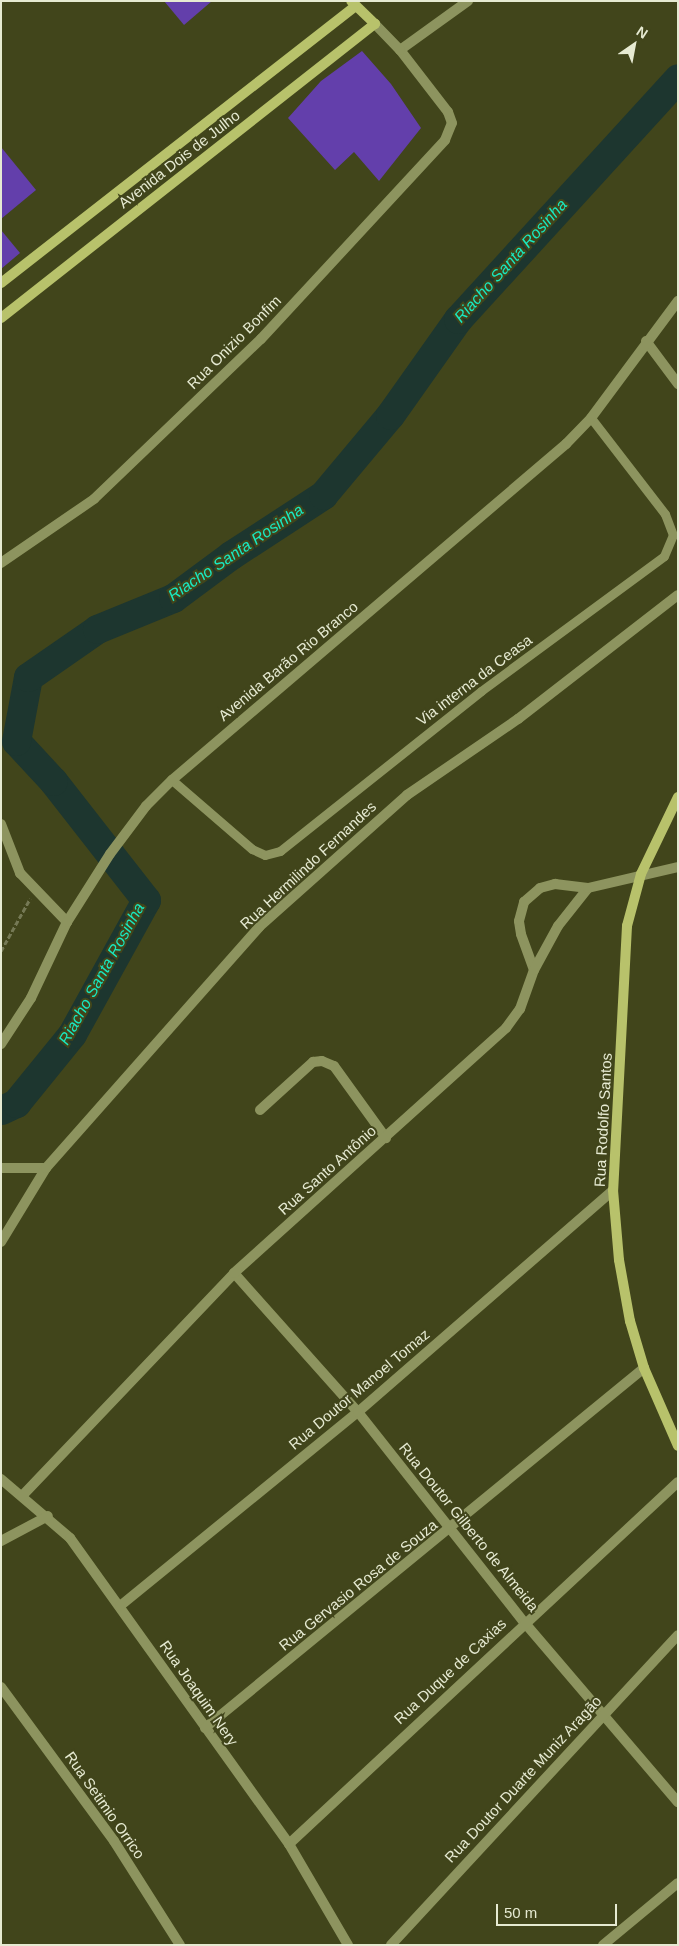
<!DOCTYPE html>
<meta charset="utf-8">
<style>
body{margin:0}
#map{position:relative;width:679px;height:1946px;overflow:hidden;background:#41451b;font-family:Arial,sans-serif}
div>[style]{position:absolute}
.river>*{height:29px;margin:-14.5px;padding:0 14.5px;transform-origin:14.5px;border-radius:14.5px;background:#1d362f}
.building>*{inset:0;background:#633fab}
.path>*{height:3px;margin-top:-1.5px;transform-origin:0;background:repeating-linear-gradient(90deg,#757955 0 5px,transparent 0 7.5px)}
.lane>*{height:9px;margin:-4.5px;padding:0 4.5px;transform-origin:4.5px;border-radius:4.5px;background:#8d945f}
.street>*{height:10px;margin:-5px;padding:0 5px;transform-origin:5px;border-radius:5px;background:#8d945f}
.secondary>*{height:10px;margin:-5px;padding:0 5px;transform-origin:5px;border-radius:5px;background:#b8c26b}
span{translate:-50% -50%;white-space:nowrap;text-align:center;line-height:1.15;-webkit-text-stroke:4px #41451b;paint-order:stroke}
.street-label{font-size:15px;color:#e6ead2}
.water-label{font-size:16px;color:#19e9c2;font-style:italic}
.frame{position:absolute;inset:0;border:2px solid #e6ead2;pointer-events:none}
.north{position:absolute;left:609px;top:20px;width:50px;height:50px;-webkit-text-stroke:4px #41451b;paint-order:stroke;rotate:33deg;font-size:14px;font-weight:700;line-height:20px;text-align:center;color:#e6ead2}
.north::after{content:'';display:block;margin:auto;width:18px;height:22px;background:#e6ead2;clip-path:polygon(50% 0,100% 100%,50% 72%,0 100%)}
.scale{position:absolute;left:496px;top:1904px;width:121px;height:22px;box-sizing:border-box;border:2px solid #e6ead2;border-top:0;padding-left:6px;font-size:15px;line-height:18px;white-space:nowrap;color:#e6ead2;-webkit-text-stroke:4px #41451b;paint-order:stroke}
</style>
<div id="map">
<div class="river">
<i style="left:1px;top:1110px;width:17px;rotate:-25deg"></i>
<i style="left:16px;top:1103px;width:89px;rotate:-50.9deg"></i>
<i style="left:72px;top:1034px;width:153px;rotate:-61.1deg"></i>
<i style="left:146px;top:900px;width:151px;rotate:-128deg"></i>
<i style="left:53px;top:781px;width:54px;rotate:-132.8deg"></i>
<i style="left:16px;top:741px;width:65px;rotate:-79.4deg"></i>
<i style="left:28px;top:677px;width:84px;rotate:-34.8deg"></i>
<i style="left:97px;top:629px;width:82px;rotate:-22.2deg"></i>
<i style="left:173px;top:598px;width:72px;rotate:-36.6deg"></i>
<i style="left:231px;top:555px;width:110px;rotate:-33.1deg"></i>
<i style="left:323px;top:495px;width:104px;rotate:-50.1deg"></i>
<i style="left:390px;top:415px;width:118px;rotate:-54.7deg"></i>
<i style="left:458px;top:319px;width:326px;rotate:-47.6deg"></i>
</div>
<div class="building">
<i style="clip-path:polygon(164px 1px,212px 1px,184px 25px)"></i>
<i style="clip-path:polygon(362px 51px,391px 84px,421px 128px,379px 181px,354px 152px,335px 170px,288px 118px,321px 81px)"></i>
<i style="clip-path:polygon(1px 147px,36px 190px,1px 219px)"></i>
<i style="clip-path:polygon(1px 230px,20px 253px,1px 269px)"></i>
</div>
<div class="path">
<i style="left:1px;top:951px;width:60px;rotate:-60.9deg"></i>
</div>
<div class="lane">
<i style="left:172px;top:780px;width:106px;rotate:40.8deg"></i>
<i style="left:252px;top:849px;width:14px;rotate:25deg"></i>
<i style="left:265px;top:855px;width:16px;rotate:-15deg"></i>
<i style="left:280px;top:851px;width:257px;rotate:-38.5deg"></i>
<i style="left:481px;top:691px;width:227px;rotate:-36.4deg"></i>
<i style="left:664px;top:556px;width:23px;rotate:-67deg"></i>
<i style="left:673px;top:535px;width:22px;rotate:-111deg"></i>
<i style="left:665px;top:514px;width:121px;rotate:-127.6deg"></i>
</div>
<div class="street">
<i style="left:400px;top:50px;width:84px;rotate:-35.8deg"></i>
<i style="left:646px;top:341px;width:54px;rotate:53.3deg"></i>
<i style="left:1px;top:563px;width:113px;rotate:-34.5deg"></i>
<i style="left:94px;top:499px;width:231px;rotate:-43.8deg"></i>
<i style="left:261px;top:339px;width:271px;rotate:-47.2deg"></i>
<i style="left:445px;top:140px;width:18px;rotate:-68deg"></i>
<i style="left:452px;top:123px;width:12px;rotate:-110deg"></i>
<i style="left:448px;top:112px;width:78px;rotate:-127.7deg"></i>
<i style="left:400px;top:50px;width:36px;rotate:-134deg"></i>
<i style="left:1px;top:824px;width:53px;rotate:68.8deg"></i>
<i style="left:20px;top:873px;width:68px;rotate:46.2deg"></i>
<i style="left:534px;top:970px;width:38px;rotate:-110deg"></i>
<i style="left:521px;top:934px;width:13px;rotate:-99deg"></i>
<i style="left:519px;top:921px;width:20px;rotate:-75deg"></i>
<i style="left:524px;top:902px;width:21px;rotate:-41deg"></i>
<i style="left:540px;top:888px;width:16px;rotate:-15deg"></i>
<i style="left:555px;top:884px;width:33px;rotate:7deg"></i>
<i style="left:1px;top:1044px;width:55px;rotate:-56.9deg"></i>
<i style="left:31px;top:998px;width:84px;rotate:-64.7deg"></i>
<i style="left:67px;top:922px;width:80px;rotate:-57.7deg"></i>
<i style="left:110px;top:854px;width:60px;rotate:-53.1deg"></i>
<i style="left:146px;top:806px;width:37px;rotate:-45deg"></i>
<i style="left:172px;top:780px;width:518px;rotate:-40.46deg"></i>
<i style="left:566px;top:444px;width:36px;rotate:-46deg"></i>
<i style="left:591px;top:418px;width:146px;rotate:-53.4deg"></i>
<i style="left:260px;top:1110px;width:72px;rotate:-42.2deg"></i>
<i style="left:313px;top:1062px;width:9px;rotate:-6deg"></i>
<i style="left:322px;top:1061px;width:13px;rotate:23deg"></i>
<i style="left:334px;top:1066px;width:89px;rotate:54.2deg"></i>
<i style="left:1px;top:1168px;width:45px"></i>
<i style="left:1px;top:1242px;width:87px;rotate:-58.7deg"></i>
<i style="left:46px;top:1168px;width:322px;rotate:-48.5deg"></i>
<i style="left:259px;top:927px;width:198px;rotate:-41.7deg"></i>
<i style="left:407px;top:795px;width:135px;rotate:-34.4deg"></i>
<i style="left:518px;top:719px;width:202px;rotate:-37.8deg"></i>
<i style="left:234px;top:1273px;width:186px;rotate:48.3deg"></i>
<i style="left:358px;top:1412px;width:268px;rotate:51.7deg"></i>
<i style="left:524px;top:1622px;width:237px;rotate:49.5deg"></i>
<i style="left:1px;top:1479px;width:91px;rotate:40.5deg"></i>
<i style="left:70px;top:1538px;width:376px;rotate:54.4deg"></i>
<i style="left:289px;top:1844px;width:117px;rotate:59.7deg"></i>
<i style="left:22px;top:1496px;width:308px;rotate:-46.4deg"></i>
<i style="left:234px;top:1273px;width:366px;rotate:-42deg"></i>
<i style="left:506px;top:1028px;width:24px;rotate:-54deg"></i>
<i style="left:520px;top:1009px;width:41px;rotate:-70.3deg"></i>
<i style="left:534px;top:970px;width:50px;rotate:-61.4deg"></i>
<i style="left:558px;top:926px;width:48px;rotate:-51.7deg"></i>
<i style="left:588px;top:888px;width:92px;rotate:-13.1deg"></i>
<i style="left:1px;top:1541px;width:53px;rotate:-28deg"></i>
<i style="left:120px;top:1606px;width:307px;rotate:-39.2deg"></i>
<i style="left:358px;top:1412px;width:338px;rotate:-41deg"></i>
<i style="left:1px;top:1687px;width:191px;rotate:53.7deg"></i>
<i style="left:114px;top:1841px;width:123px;rotate:57.6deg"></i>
<i style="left:205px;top:1728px;width:568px;rotate:-39.35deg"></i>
<i style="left:289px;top:1844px;width:531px;rotate:-42.94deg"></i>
<i style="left:391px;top:1945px;width:422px;rotate:-47.2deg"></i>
<i style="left:603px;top:1945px;width:97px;rotate:-39.6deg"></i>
</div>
<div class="secondary">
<i style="left:1px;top:283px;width:450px;rotate:-38deg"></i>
<i style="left:1px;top:318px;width:476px;rotate:-38.2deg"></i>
<i style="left:375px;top:24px;width:33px;rotate:-136deg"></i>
<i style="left:678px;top:797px;width:85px;rotate:115.7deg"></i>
<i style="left:641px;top:874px;width:54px;rotate:105.1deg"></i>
<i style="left:627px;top:926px;width:264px;rotate:93deg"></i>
<i style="left:613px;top:1190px;width:70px;rotate:85.1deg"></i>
<i style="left:619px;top:1260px;width:62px;rotate:79.8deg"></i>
<i style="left:630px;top:1321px;width:49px;rotate:73.4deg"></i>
<i style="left:644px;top:1368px;width:85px;rotate:66.4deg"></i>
</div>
<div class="street-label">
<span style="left:179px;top:159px;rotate:-38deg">Avenida Dois de Julho</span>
<span style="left:234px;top:342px;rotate:-45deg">Rua Onizio Bonfim</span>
<span style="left:288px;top:661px;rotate:-40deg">Avenida Barão Rio Branco</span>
<span style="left:474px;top:680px;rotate:-37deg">Via interna da Ceasa</span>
<span style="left:308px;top:865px;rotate:-43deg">Rua Hermilindo Fernandes</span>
<span style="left:603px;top:1120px;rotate:-87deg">Rua Rodolfo Santos</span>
<span style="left:327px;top:1170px;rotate:-42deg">Rua Santo Antônio</span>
<span style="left:359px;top:1389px;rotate:-40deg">Rua Doutor Manoel Tomaz</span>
<span style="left:469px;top:1527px;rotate:51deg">Rua Doutor Gilberto de Almeida</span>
<span style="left:358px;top:1585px;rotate:-39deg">Rua Gervasio Rosa de Souza</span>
<span style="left:450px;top:1671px;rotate:-43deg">Rua Duque de Caxias</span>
<span style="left:199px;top:1693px;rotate:55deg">Rua Joaquim Nery</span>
<span style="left:523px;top:1779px;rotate:-47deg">Rua Doutor Duarte Muniz Aragão</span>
<span style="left:105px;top:1805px;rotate:55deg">Rua Setimio Orrico</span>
</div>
<div class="water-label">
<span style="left:511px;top:261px;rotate:-48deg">Riacho Santa Rosinha</span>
<span style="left:236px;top:553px;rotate:-34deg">Riacho Santa Rosinha</span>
<span style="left:102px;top:974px;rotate:-61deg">Riacho Santa Rosinha</span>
</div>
<div class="frame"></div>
<div class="north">N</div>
<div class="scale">50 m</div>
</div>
